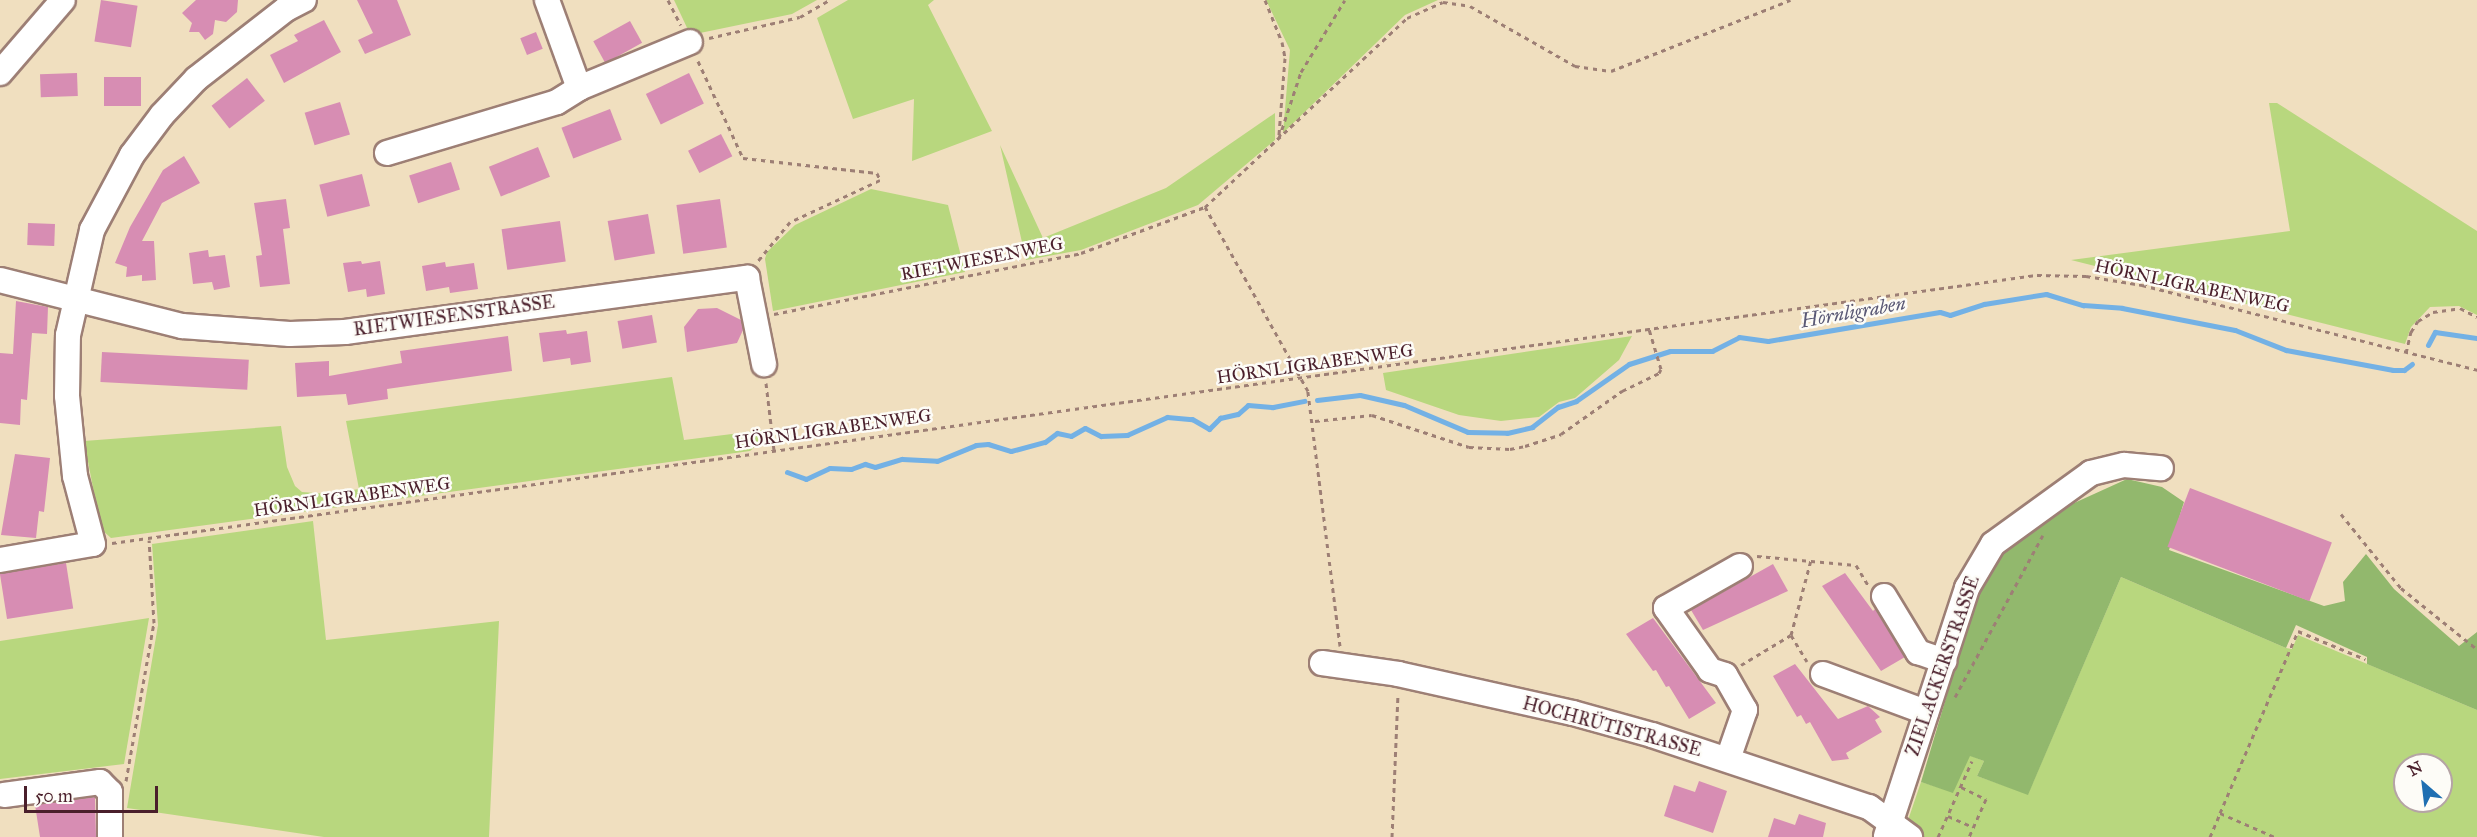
<!DOCTYPE html>
<meta charset="utf-8">
<style>
body{margin:0}
#map{position:relative;width:2477px;height:837px;overflow:hidden;background:#f0dfbf;font-family:"IM FELL Great Primer",serif}
div>[style]{position:absolute}
.green>*{inset:0;background:#b8d77e}
.forest>*{inset:0;background:#92b86d}
.stream>*{height:5px;margin:-2.5px;padding:0 2.5px;transform-origin:2.5px;border-radius:2.5px;background:#73b1e5}
.building>*{inset:0;background:#d78db3;transform-origin:0 0}
.path>*{height:3px;margin-top:-1.5px;transform-origin:0;background:repeating-linear-gradient(90deg,#9d7f75 0 4.5px,transparent 0 9px)}
.roads{filter:drop-shadow(2px 0 #9d7f75) drop-shadow(-2px 0 #9d7f75) drop-shadow(0 2px #9d7f75) drop-shadow(0 -2px #9d7f75)}
.minor>*{height:24px;margin:-12px;padding:0 12px;transform-origin:12px;border-radius:12px;background:#fff}
span{translate:-50% -50%;white-space:nowrap;text-align:center;line-height:1.15;-webkit-text-stroke:5px #fdfcf7;paint-order:stroke}
.street-label{font-size:18px;color:#4a1f2b}
.water-label{font-size:20px;color:#5a5975;font-style:italic}
.north{position:absolute;left:2393px;top:753px;width:60px;height:60px;box-sizing:border-box;background:#fdfcf7;border:2px solid #b5a4a5;border-radius:50%;rotate:332deg;font-size:16px;font-weight:700;line-height:24px;text-align:center;color:#4a1f2b}
.north::after{content:'';display:block;margin:auto;width:21px;height:27px;background:#1f6fb2;clip-path:polygon(50% 0,100% 100%,50% 72%,0 100%)}
.scale{position:absolute;left:24px;top:786px;width:134px;height:27px;box-sizing:border-box;border:3px solid #4a1f2b;border-top:0;padding-left:8px;font-size:18px;line-height:21px;white-space:nowrap;color:#4a1f2b;-webkit-text-stroke:4px #fdfcf7;paint-order:stroke}
</style>
<div id="map">
<div class="green">
<i style="clip-path:polygon(674px 0,817px 0,792px 14px,700px 33px,689px 32px)"></i>
<i style="clip-path:polygon(848px 0,934px 0,928px 5px,992px 131px,912px 161px,914px 99px,853px 119px,817px 18px)"></i>
<i style="clip-path:polygon(1266px 0,1438px 0,1405px 15px,1283px 133px,1290px 50px)"></i>
<i style="clip-path:polygon(2269px 103px,2277px 103px,2477px 231px,2477px 315px,2459px 306px,2430px 307px,2411px 327px,2405px 344px,2071px 260px,2290px 231px)"></i>
<i style="clip-path:polygon(1275px 113px,1275px 140px,1198px 205px,1081px 250px,1026px 260px,1000px 145px,1043px 238px,1166px 188px)"></i>
<i style="clip-path:polygon(871px 189px,948px 205px,965px 272px,773px 311px,765px 259px,767px 252px,795px 225px)"></i>
<i style="clip-path:polygon(1632px 336px,1619px 360px,1575px 398px,1559px 402px,1539px 417px,1501px 421px,1459px 415px,1386px 390px,1383px 373px)"></i>
<i style="clip-path:polygon(672px 377px,684px 440px,765px 430px,765px 439px,750px 451px,111px 538px,101px 529px,84px 441px,281px 426px,287px 467px,295px 486px,302px 492px,329px 494px,359px 489px,346px 421px)"></i>
<i style="clip-path:polygon(313px 521px,326px 640px,499px 621px,489px 837px,324px 837px,127px 808px,158px 625px,152px 544px)"></i>
<i style="clip-path:polygon(evenodd,2121px 577px,2286px 648px,2292px 649px,2298px 635px,2477px 710px,2477px 837px,1906px 837px,1906px 826px,1921px 782px,1953px 792px,1969px 755px,1984px 761px,1977px 776px,2028px 794px,2121px 577px,2405px 765px,2441px 765px,2441px 801px,2405px 801px,2405px 765px)"></i>
<i style="clip-path:polygon(149px 618px,124px 764px,0 779px,0 641px)"></i>
</div>
<div class="forest">
<i style="clip-path:polygon(2127px 479px,2162px 487px,2184px 502px,2169px 550px,2324px 606px,2345px 601px,2343px 582px,2366px 554px,2394px 589px,2459px 646px,2477px 632px,2477px 710px,2367px 664px,2367px 657px,2296px 625px,2286px 648px,2121px 577px,2028px 795px,1977px 776px,1984px 761px,1970px 756px,1953px 793px,1921px 782px,1977px 594px,2005px 545px,2072px 504px)"></i>
</div>
<div class="stream">
<i style="left:2428px;top:345px;width:15px;rotate:-62deg"></i>
<i style="left:2435px;top:332px;width:42px;rotate:8.1deg"></i>
<i style="left:1317px;top:400px;width:43px;rotate:-6.6deg"></i>
<i style="left:1360px;top:395px;width:45px;rotate:12.8deg"></i>
<i style="left:1404px;top:405px;width:69px;rotate:22.9deg"></i>
<i style="left:1468px;top:432px;width:39px;rotate:1deg"></i>
<i style="left:1507px;top:433px;width:26px;rotate:-13deg"></i>
<i style="left:1532px;top:427px;width:33px;rotate:-38deg"></i>
<i style="left:1558px;top:407px;width:19px;rotate:-18deg"></i>
<i style="left:1576px;top:401px;width:65px;rotate:-34.9deg"></i>
<i style="left:1629px;top:364px;width:43px;rotate:-17.6deg"></i>
<i style="left:1670px;top:351px;width:42px"></i>
<i style="left:1712px;top:351px;width:30px;rotate:-27deg"></i>
<i style="left:1739px;top:337px;width:29px;rotate:8deg"></i>
<i style="left:1768px;top:341px;width:174px;rotate:-9.6deg"></i>
<i style="left:1940px;top:312px;width:10px;rotate:17deg"></i>
<i style="left:1950px;top:315px;width:36px;rotate:-18deg"></i>
<i style="left:1984px;top:304px;width:63px;rotate:-9.2deg"></i>
<i style="left:2046px;top:294px;width:39px;rotate:17deg"></i>
<i style="left:2083px;top:305px;width:39px;rotate:4deg"></i>
<i style="left:2122px;top:308px;width:115px;rotate:11deg"></i>
<i style="left:2235px;top:330px;width:55px;rotate:21.4deg"></i>
<i style="left:2286px;top:350px;width:109px;rotate:10.6deg"></i>
<i style="left:2393px;top:370px;width:11px"></i>
<i style="left:2404px;top:370px;width:10px;rotate:-37deg"></i>
<i style="left:787px;top:472px;width:20px;rotate:20deg"></i>
<i style="left:806px;top:479px;width:26px;rotate:-25deg"></i>
<i style="left:830px;top:468px;width:21px;rotate:3deg"></i>
<i style="left:851px;top:469px;width:15px;rotate:-20deg"></i>
<i style="left:865px;top:464px;width:10px;rotate:17deg"></i>
<i style="left:875px;top:467px;width:28px;rotate:-17deg"></i>
<i style="left:902px;top:459px;width:35px;rotate:3deg"></i>
<i style="left:937px;top:461px;width:42px;rotate:-22.3deg"></i>
<i style="left:976px;top:445px;width:12px;rotate:-5deg"></i>
<i style="left:988px;top:444px;width:24px;rotate:17deg"></i>
<i style="left:1011px;top:451px;width:35px;rotate:-15deg"></i>
<i style="left:1045px;top:442px;width:15px;rotate:-37deg"></i>
<i style="left:1057px;top:433px;width:14px;rotate:12deg"></i>
<i style="left:1071px;top:436px;width:16px;rotate:-30deg"></i>
<i style="left:1085px;top:428px;width:18px;rotate:27deg"></i>
<i style="left:1101px;top:436px;width:26px;rotate:-2deg"></i>
<i style="left:1127px;top:435px;width:44px;rotate:-24.2deg"></i>
<i style="left:1167px;top:417px;width:25px;rotate:5deg"></i>
<i style="left:1192px;top:419px;width:20px;rotate:30deg"></i>
<i style="left:1209px;top:429px;width:16px;rotate:-45deg"></i>
<i style="left:1220px;top:418px;width:18px;rotate:-13deg"></i>
<i style="left:1238px;top:414px;width:13px;rotate:-42deg"></i>
<i style="left:1248px;top:405px;width:25px;rotate:5deg"></i>
<i style="left:1273px;top:407px;width:32px;rotate:-11deg"></i>
</div>
<div class="building">
<i style="left:101px;top:0;width:37px;height:42px;rotate:9deg"></i>
<i style="clip-path:polygon(196px 0,238px 0,237px 12px,226px 22px,215px 20px,213px 34px,205px 40px,199px 32px,189px 32px,192px 23px,182px 13px)"></i>
<i style="clip-path:polygon(357px 0,397px 0,411px 35px,365px 54px,358px 40px,373px 33px)"></i>
<i style="clip-path:polygon(324px 20px,341px 52px,284px 83px,270px 55px,298px 41px,294px 35px)"></i>
<i style="left:630px;top:21px;width:25px;height:42px;rotate:61deg"></i>
<i style="left:536px;top:32px;width:18px;height:17px;rotate:68deg"></i>
<i style="left:77px;top:73px;width:23px;height:37px;rotate:88deg"></i>
<i style="left:689px;top:73px;width:34px;height:48px;rotate:64deg"></i>
<i style="left:104px;top:77px;width:37px;height:29px"></i>
<i style="left:247px;top:78px;width:29px;height:45px;rotate:52deg"></i>
<i style="left:340px;top:102px;width:34px;height:37px;rotate:73deg"></i>
<i style="left:610px;top:109px;width:33px;height:52px;rotate:69deg"></i>
<i style="left:721px;top:134px;width:25px;height:37px;rotate:63deg"></i>
<i style="left:538px;top:147px;width:32px;height:53px;rotate:68deg"></i>
<i style="clip-path:polygon(184px 156px,200px 183px,162px 203px,142px 241px,154px 241px,156px 280px,142px 281px,142px 275px,126px 277px,127px 267px,115px 263px,130px 227px,163px 170px)"></i>
<i style="left:451px;top:162px;width:29px;height:44px;rotate:72deg"></i>
<i style="left:362px;top:174px;width:33px;height:44px;rotate:76deg"></i>
<i style="clip-path:polygon(286px 199px,290px 228px,283px 229px,290px 284px,260px 287px,256px 256px,262px 255px,254px 203px)"></i>
<i style="left:720px;top:199px;width:49px;height:44px;rotate:82deg"></i>
<i style="left:648px;top:214px;width:40px;height:41px;rotate:80deg"></i>
<i style="left:560px;top:221px;width:41px;height:59px;rotate:82deg"></i>
<i style="left:28px;top:223px;width:27px;height:22px;rotate:2deg"></i>
<i style="clip-path:polygon(208px 250px,209px 257px,225px 255px,230px 287px,214px 290px,212px 282px,193px 284px,189px 253px)"></i>
<i style="clip-path:polygon(361px 261px,362px 264px,380px 261px,385px 294px,367px 297px,366px 289px,348px 292px,343px 263px)"></i>
<i style="clip-path:polygon(445px 262px,446px 267px,474px 263px,478px 289px,450px 293px,449px 287px,426px 291px,422px 266px)"></i>
<i style="clip-path:polygon(16px 301px,48px 307px,47px 334px,32px 333px,27px 400px,21px 399px,20px 425px,0 423px,0 353px,13px 354px)"></i>
<i style="clip-path:polygon(717px 308px,741px 320px,743px 330px,737px 343px,687px 352px,684px 327px,698px 309px)"></i>
<i style="left:652px;top:315px;width:28px;height:35px;rotate:80deg"></i>
<i style="clip-path:polygon(566px 330px,567px 334px,587px 331px,591px 362px,571px 365px,570px 358px,543px 362px,539px 333px)"></i>
<i style="clip-path:polygon(508px 336px,512px 371px,387px 389px,388px 399px,348px 405px,346px 394px,297px 397px,295px 363px,329px 361px,329px 376px,402px 363px,400px 351px)"></i>
<i style="left:102px;top:352px;width:147px;height:30px;rotate:3deg"></i>
<i style="clip-path:polygon(15px 454px,50px 458px,44px 512px,39px 511px,36px 538px,1px 535px)"></i>
<i style="left:2190px;top:488px;width:152px;height:63px;rotate:21deg"></i>
<i style="left:66px;top:563px;width:46px;height:67px;rotate:81deg"></i>
<i style="clip-path:polygon(1773px 564px,1788px 591px,1703px 630px,1691px 610px)"></i>
<i style="clip-path:polygon(1845px 573px,1873px 611px,1875px 609px,1905px 657px,1881px 671px,1822px 586px)"></i>
<i style="clip-path:polygon(1653px 618px,1716px 703px,1689px 719px,1669px 686px,1666px 687px,1656px 670px,1653px 671px,1626px 634px)"></i>
<i style="clip-path:polygon(1795px 664px,1838px 719px,1868px 706px,1880px 717px,1875px 720px,1882px 732px,1846px 753px,1849px 759px,1832px 761px,1810px 722px,1806px 724px,1801px 715px,1797px 717px,1773px 676px)"></i>
<i style="clip-path:polygon(1699px 781px,1727px 791px,1713px 833px,1664px 816px,1674px 785px,1695px 792px)"></i>
<i style="clip-path:polygon(95px 797px,96px 837px,40px 837px,35px 805px)"></i>
<i style="clip-path:polygon(1799px 814px,1826px 823px,1823px 837px,1768px 837px,1774px 818px,1795px 825px)"></i>
</div>
<div class="path">
<i style="left:668px;top:0;width:28px;rotate:63deg"></i>
<i style="left:1265px;top:0;width:45px;rotate:68deg"></i>
<i style="left:1282px;top:42px;width:16px;rotate:79deg"></i>
<i style="left:1285px;top:58px;width:77px;rotate:94.5deg"></i>
<i style="left:709px;top:38px;width:93px;rotate:-13deg"></i>
<i style="left:800px;top:17px;width:34px;rotate:-30deg"></i>
<i style="left:698px;top:61px;width:107px;rotate:65.1deg"></i>
<i style="left:743px;top:158px;width:135px;rotate:6.4deg"></i>
<i style="left:877px;top:173px;width:8px;rotate:67deg"></i>
<i style="left:880px;top:180px;width:99px;rotate:155deg"></i>
<i style="left:790px;top:222px;width:52px;rotate:129.5deg"></i>
<i style="left:1279px;top:138px;width:70px;rotate:-71.6deg"></i>
<i style="left:1301px;top:72px;width:84px;rotate:-58.6deg"></i>
<i style="left:774px;top:314px;width:313px;rotate:-11.2deg"></i>
<i style="left:1081px;top:253px;width:132px;rotate:-20.4deg"></i>
<i style="left:2406px;top:353px;width:22px;rotate:-77deg"></i>
<i style="left:2411px;top:332px;width:13px;rotate:-58deg"></i>
<i style="left:2418px;top:321px;width:17px;rotate:-31deg"></i>
<i style="left:2433px;top:312px;width:27px;rotate:-8deg"></i>
<i style="left:2460px;top:308px;width:19px;rotate:28deg"></i>
<i style="left:766px;top:383px;width:67px;rotate:83.2deg"></i>
<i style="left:1315px;top:421px;width:57px;rotate:-6deg"></i>
<i style="left:1372px;top:415px;width:102px;rotate:18.3deg"></i>
<i style="left:1469px;top:447px;width:41px;rotate:2.8deg"></i>
<i style="left:1510px;top:449px;width:15px;rotate:-11deg"></i>
<i style="left:1525px;top:446px;width:38px;rotate:-18deg"></i>
<i style="left:1561px;top:434px;width:75px;rotate:-35.2deg"></i>
<i style="left:1622px;top:391px;width:41px;rotate:-25.9deg"></i>
<i style="left:1659px;top:373px;width:4px;rotate:-63deg"></i>
<i style="left:1661px;top:369px;width:42px;rotate:-106.7deg"></i>
<i style="left:2341px;top:514px;width:95px;rotate:51deg"></i>
<i style="left:2401px;top:588px;width:97px;rotate:38.8deg"></i>
<i style="left:112px;top:543px;width:1944px;rotate:-7.93deg"></i>
<i style="left:2037px;top:275px;width:49px;rotate:1.2deg"></i>
<i style="left:2086px;top:276px;width:57px;rotate:9.1deg"></i>
<i style="left:2142px;top:285px;width:346px;rotate:14.2deg"></i>
<i style="left:1757px;top:556px;width:99px;rotate:5.2deg"></i>
<i style="left:1856px;top:565px;width:23px;rotate:59deg"></i>
<i style="left:1791px;top:635px;width:31px;rotate:59deg"></i>
<i style="left:1340px;top:646px;width:257px;rotate:-97.2deg"></i>
<i style="left:1308px;top:391px;width:211px;rotate:-119.2deg"></i>
<i style="left:1205px;top:207px;width:277px;rotate:-43.1deg"></i>
<i style="left:1407px;top:18px;width:39px;rotate:-24deg"></i>
<i style="left:1443px;top:2px;width:27px;rotate:8deg"></i>
<i style="left:1470px;top:6px;width:121px;rotate:29.7deg"></i>
<i style="left:1575px;top:66px;width:36px;rotate:8deg"></i>
<i style="left:1611px;top:71px;width:193px;rotate:-21.6deg"></i>
<i style="left:1741px;top:665px;width:58px;rotate:-31deg"></i>
<i style="left:1791px;top:635px;width:78px;rotate:-75.1deg"></i>
<i style="left:1955px;top:697px;width:184px;rotate:-61.5deg"></i>
<i style="left:126px;top:781px;width:160px;rotate:-80deg"></i>
<i style="left:154px;top:623px;width:83px;rotate:-93.4deg"></i>
<i style="left:1961px;top:787px;width:28px;rotate:26deg"></i>
<i style="left:1986px;top:799px;width:42px;rotate:114.1deg"></i>
<i style="left:2220px;top:813px;width:198px;rotate:-66.8deg"></i>
<i style="left:2298px;top:631px;width:73px;rotate:22.7deg"></i>
<i style="left:1948px;top:816px;width:27px;rotate:24deg"></i>
<i style="left:1392px;top:837px;width:143px;rotate:-87.6deg"></i>
<i style="left:1938px;top:837px;width:83px;rotate:-65.9deg"></i>
<i style="left:2210px;top:837px;width:26px;rotate:-67deg"></i>
<i style="left:2220px;top:813px;width:60px;rotate:23.6deg"></i>
</div>
<div class="roads">
<div class="minor">
<i style="left:0;top:73px;width:96px;rotate:-49.2deg"></i>
<i style="left:579px;top:88px;width:120px;rotate:-22.5deg"></i>
<i style="left:387px;top:153px;width:177px;rotate:-16.7deg"></i>
<i style="left:557px;top:102px;width:26px;rotate:-32deg"></i>
<i style="left:579px;top:88px;width:94px;rotate:-110deg"></i>
<i style="left:0;top:280px;width:188px;rotate:14.2deg"></i>
<i style="left:182px;top:326px;width:108px;rotate:4.2deg"></i>
<i style="left:290px;top:334px;width:55px;rotate:-2.1deg"></i>
<i style="left:345px;top:332px;width:406px;rotate:-7.7deg"></i>
<i style="left:747px;top:278px;width:88px;rotate:78.8deg"></i>
<i style="left:0;top:560px;width:94px;rotate:-9.8deg"></i>
<i style="left:93px;top:544px;width:70px;rotate:-104.8deg"></i>
<i style="left:75px;top:476px;width:80px;rotate:-95.7deg"></i>
<i style="left:67px;top:396px;width:61px;rotate:-89.1deg"></i>
<i style="left:68px;top:335px;width:108px;rotate:-77.1deg"></i>
<i style="left:92px;top:230px;width:85px;rotate:-61.9deg"></i>
<i style="left:132px;top:155px;width:50px;rotate:-53.1deg"></i>
<i style="left:162px;top:115px;width:50px;rotate:-46.6deg"></i>
<i style="left:196px;top:79px;width:114px;rotate:-37.9deg"></i>
<i style="left:286px;top:9px;width:20px;rotate:-27deg"></i>
<i style="left:1884px;top:596px;width:66px;rotate:58.7deg"></i>
<i style="left:1918px;top:652px;width:28px;rotate:19deg"></i>
<i style="left:1322px;top:663px;width:77px;rotate:8.2deg"></i>
<i style="left:1398px;top:674px;width:179px;rotate:12.6deg"></i>
<i style="left:1573px;top:713px;width:82px;rotate:15.6deg"></i>
<i style="left:1652px;top:735px;width:229px;rotate:18.4deg"></i>
<i style="left:1869px;top:807px;width:51px;rotate:36.2deg"></i>
<i style="left:1823px;top:674px;width:110px;rotate:20.3deg"></i>
<i style="left:1728px;top:759px;width:52px;rotate:-70.9deg"></i>
<i style="left:1745px;top:710px;width:40px;rotate:-119.7deg"></i>
<i style="left:1725px;top:675px;width:16px;rotate:-162deg"></i>
<i style="left:1710px;top:670px;width:76px;rotate:-125.4deg"></i>
<i style="left:1666px;top:608px;width:85px;rotate:-29.6deg"></i>
<i style="left:4px;top:795px;width:97px;rotate:-7.7deg"></i>
<i style="left:100px;top:782px;width:14px;rotate:45deg"></i>
<i style="left:110px;top:792px;width:45px;rotate:90deg"></i>
<i style="left:1886px;top:836px;width:261px;rotate:-71.9deg"></i>
<i style="left:1967px;top:588px;width:51px;rotate:-59.4deg"></i>
<i style="left:1993px;top:544px;width:121px;rotate:-35.9deg"></i>
<i style="left:2091px;top:473px;width:34px;rotate:-14deg"></i>
<i style="left:2124px;top:465px;width:37px;rotate:5deg"></i>
</div>
</div>
<div class="street-label">
<span style="left:982px;top:259px;rotate:-11deg">RIETWIESENWEG</span>
<span style="left:2192px;top:286px;rotate:12deg">HÖRNLIGRABENWEG</span>
<span style="left:454px;top:316px;rotate:-8deg">RIETWIESENSTRASSE</span>
<span style="left:1315px;top:364px;rotate:-8deg">HÖRNLIGRABENWEG</span>
<span style="left:833px;top:429px;rotate:-8deg">HÖRNLIGRABENWEG</span>
<span style="left:352px;top:497px;rotate:-8deg">HÖRNLIGRABENWEG</span>
<span style="left:1943px;top:666px;rotate:-71deg">ZIELACKERSTRASSE</span>
<span style="left:1612px;top:727px;rotate:15deg">HOCHRÜTISTRASSE</span>
</div>
<div class="water-label">
<span style="left:1853px;top:312px;rotate:-10deg">Hörnligraben</span>
</div>
<div class="north">N</div>
<div class="scale">50 m</div>
</div>
